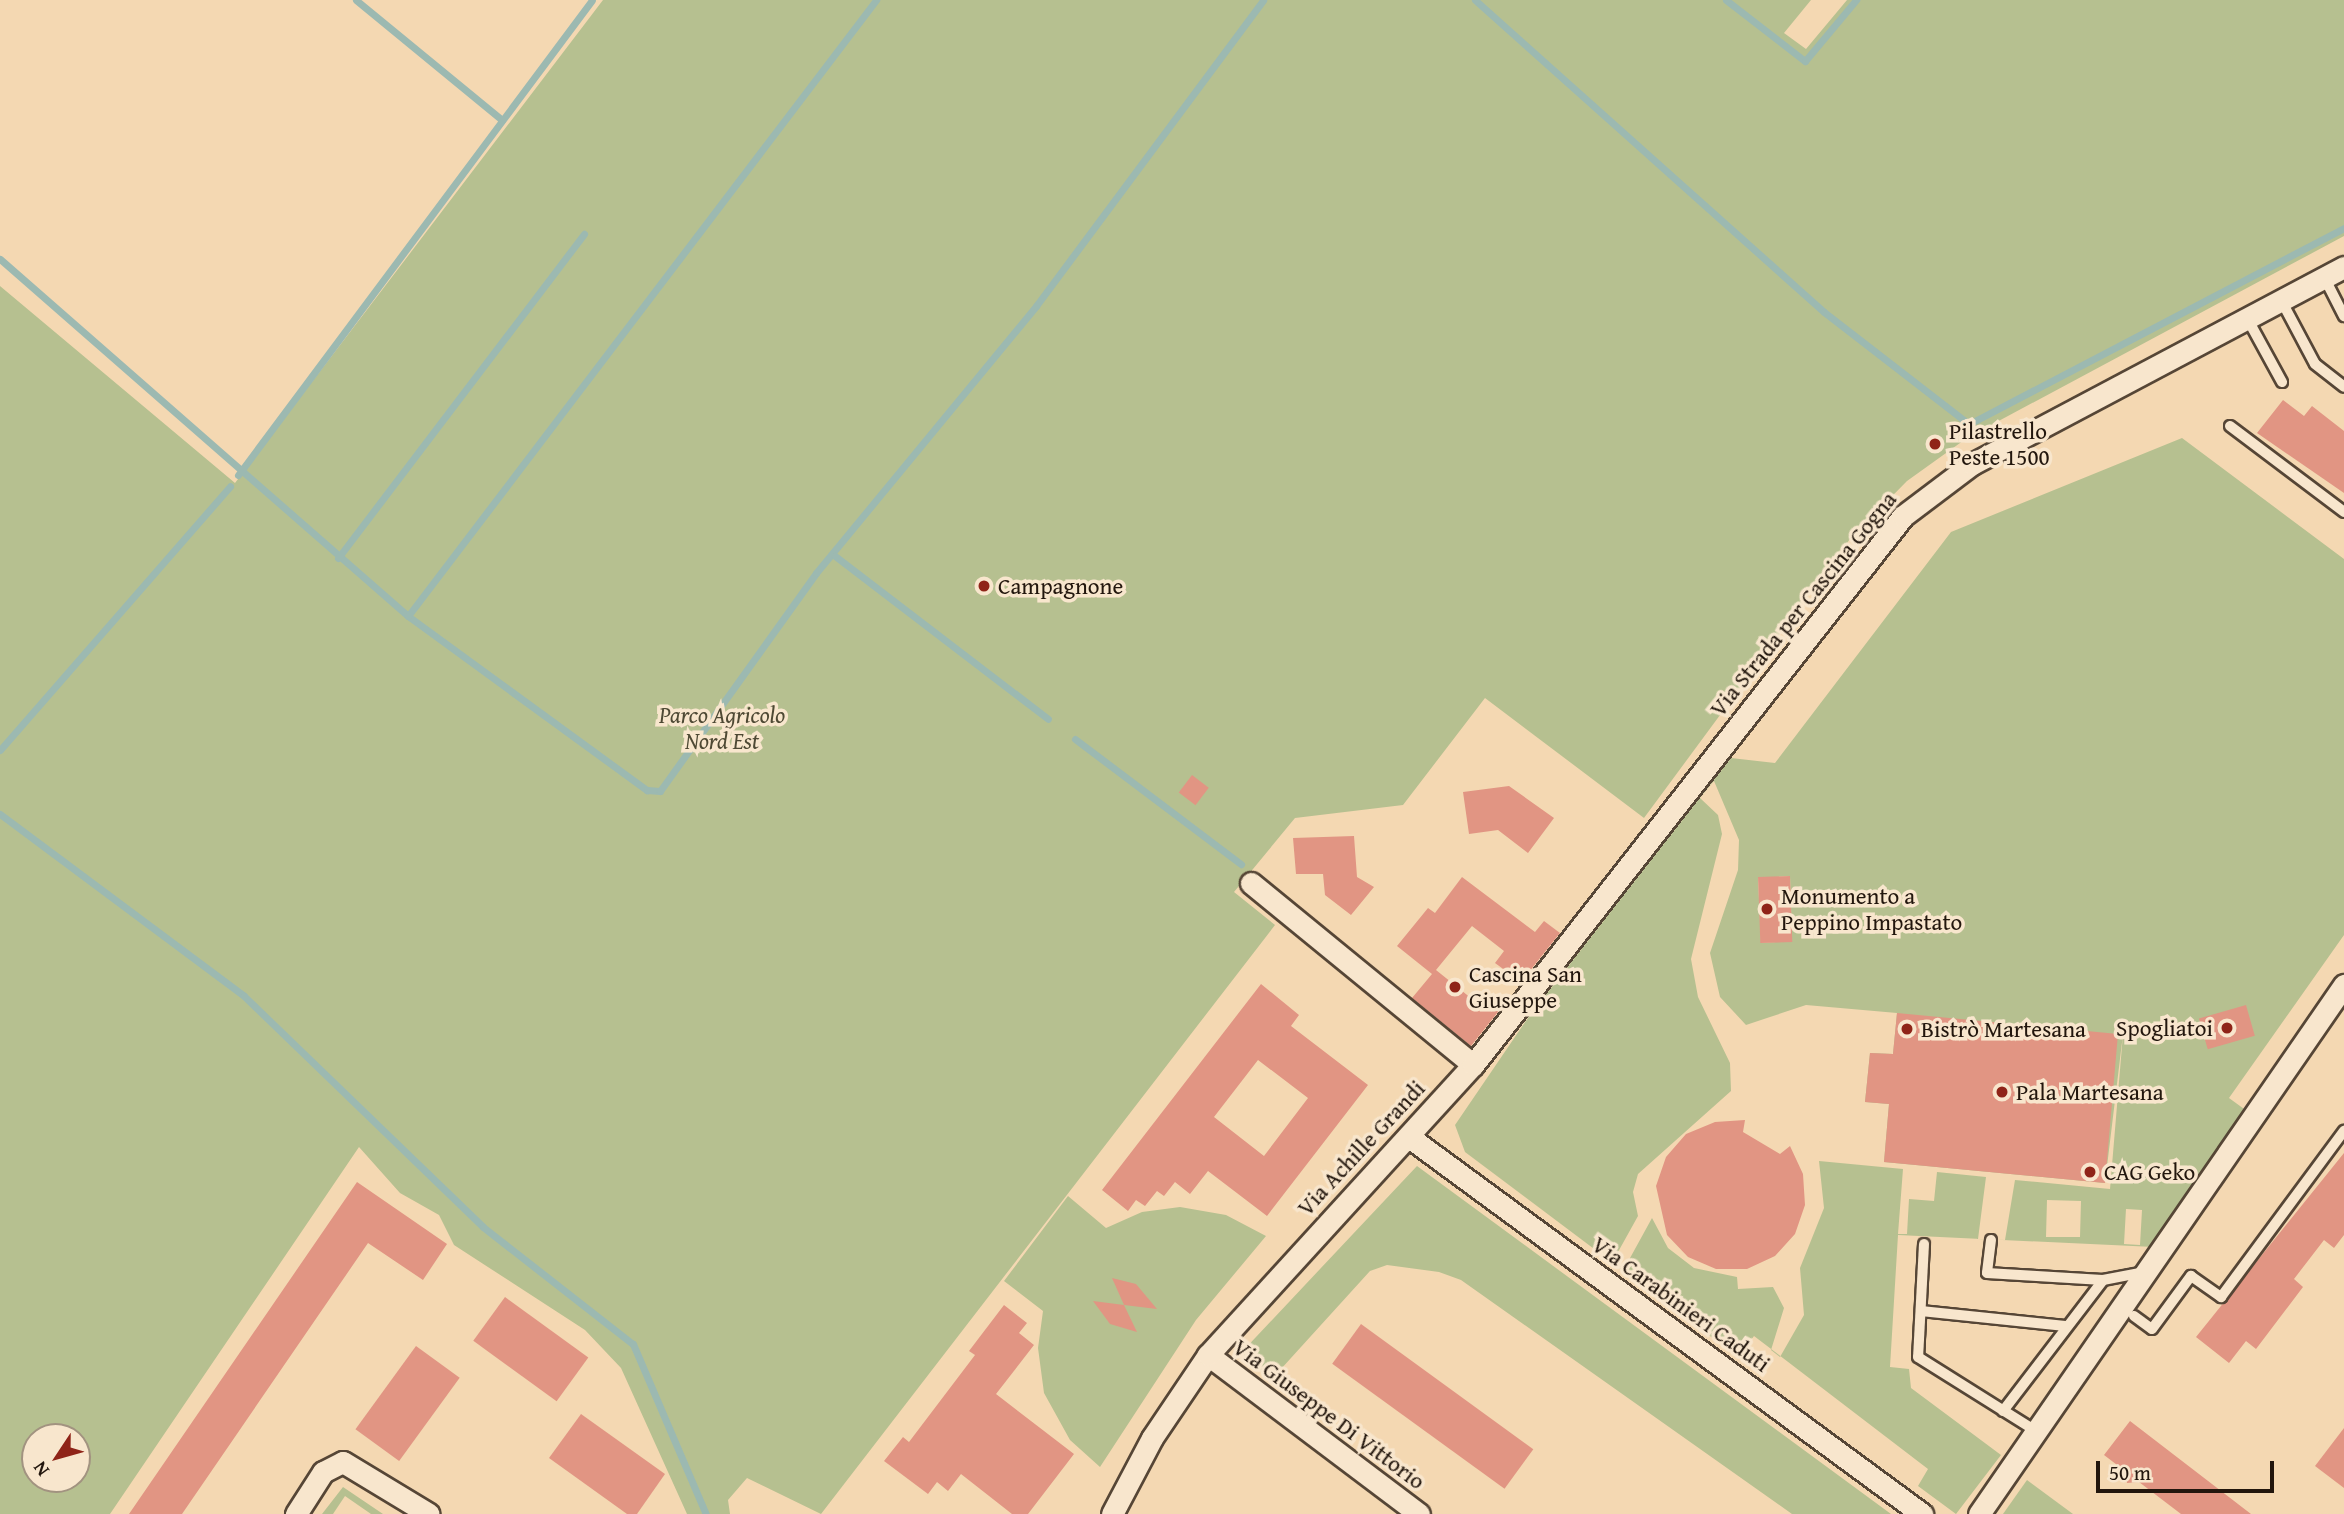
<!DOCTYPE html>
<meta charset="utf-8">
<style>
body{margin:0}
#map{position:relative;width:2344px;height:1514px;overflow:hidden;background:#f4d8b2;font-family:"Gentium Book Plus",serif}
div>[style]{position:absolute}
.green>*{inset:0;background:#b6c090}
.stream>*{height:7px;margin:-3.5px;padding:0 3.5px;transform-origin:3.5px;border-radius:3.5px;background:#9cb9b1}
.building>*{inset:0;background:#e19583;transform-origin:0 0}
.roads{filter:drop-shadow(2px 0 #564636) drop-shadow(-2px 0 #564636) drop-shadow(0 2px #564636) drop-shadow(0 -2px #564636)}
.lane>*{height:10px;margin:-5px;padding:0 5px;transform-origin:5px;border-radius:5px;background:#f8e6cd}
.street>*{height:21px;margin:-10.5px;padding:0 10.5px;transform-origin:10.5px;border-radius:10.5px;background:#f8e6cd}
.dots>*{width:19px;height:19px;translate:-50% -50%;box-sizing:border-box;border:4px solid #f8e6cd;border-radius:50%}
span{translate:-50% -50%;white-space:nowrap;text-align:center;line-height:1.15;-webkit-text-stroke:7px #f8e6cd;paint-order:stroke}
.poi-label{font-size:23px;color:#22160d}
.left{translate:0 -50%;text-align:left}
.right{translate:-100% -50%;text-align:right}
.street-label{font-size:23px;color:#22160d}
.park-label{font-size:23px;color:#4e4934;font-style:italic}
.north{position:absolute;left:21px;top:1423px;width:70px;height:70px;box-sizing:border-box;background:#f8e6cd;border:2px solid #a29380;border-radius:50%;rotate:234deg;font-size:19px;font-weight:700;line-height:28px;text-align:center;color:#22160d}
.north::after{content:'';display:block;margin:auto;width:24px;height:32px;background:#8f2418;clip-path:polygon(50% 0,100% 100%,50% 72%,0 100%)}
.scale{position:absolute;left:2096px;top:1461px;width:178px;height:32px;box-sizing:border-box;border:4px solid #22160d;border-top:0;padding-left:9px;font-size:21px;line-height:24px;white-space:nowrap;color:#22160d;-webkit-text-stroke:5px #f8e6cd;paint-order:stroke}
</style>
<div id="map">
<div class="green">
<i style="clip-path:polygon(evenodd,603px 0,1811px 0,1784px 33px,1806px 49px,1847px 0,2344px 0,2344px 236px,1967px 438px,1907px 481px,1850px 539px,1644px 818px,1485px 698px,1403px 805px,1295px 818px,1234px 892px,1275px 925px,821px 1514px,747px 1478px,728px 1500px,730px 1514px,687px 1514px,621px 1368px,585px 1330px,454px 1245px,439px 1215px,400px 1193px,359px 1147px,110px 1514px,0 1514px,0 286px,235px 483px,603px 0,35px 1437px,77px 1437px,77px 1479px,35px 1479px,35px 1437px)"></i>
<i style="clip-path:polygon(evenodd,2182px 438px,2344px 559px,2344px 935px,2229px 1098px,2251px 1114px,2154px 1247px,1898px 1235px,1890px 1367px,1909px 1369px,1911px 1388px,2001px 1455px,1956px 1514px,1918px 1486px,1928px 1469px,1754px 1336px,1738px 1357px,1465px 1152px,1455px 1125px,1530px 1015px,1731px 758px,1775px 763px,1951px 532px,2182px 438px,1714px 781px,1739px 840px,1738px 870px,1710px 953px,1720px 997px,1746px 1025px,1806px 1005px,1897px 1013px,1893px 1054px,1870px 1053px,1865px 1102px,1889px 1104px,1884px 1162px,2105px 1183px,2123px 1034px,2110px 1189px,2015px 1180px,2005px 1240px,1978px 1239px,1986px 1177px,1937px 1172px,1934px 1201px,1909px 1199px,1907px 1234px,1898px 1234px,1903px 1169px,1819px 1161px,1824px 1208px,1800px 1268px,1804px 1315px,1780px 1357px,1771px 1350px,1784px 1308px,1773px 1287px,1738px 1289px,1737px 1277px,1694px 1268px,1668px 1248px,1652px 1218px,1624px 1269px,1613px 1261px,1638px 1216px,1633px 1192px,1638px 1174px,1731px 1091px,1730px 1063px,1698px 997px,1691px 959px,1722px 834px,1718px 815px,1700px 798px,1714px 781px,2182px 438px,1790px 876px,1792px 941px,1761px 943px,1758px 878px,1790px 876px,2182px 438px,2047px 1200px,2081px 1201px,2080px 1237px,2046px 1237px,2047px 1200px,2182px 438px,2126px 1209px,2142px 1210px,2140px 1245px,2124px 1244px,2126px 1209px)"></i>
<i style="clip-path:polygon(1417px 1166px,1891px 1514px,1792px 1514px,1461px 1280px,1439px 1272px,1387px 1265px,1370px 1271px,1271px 1380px,1240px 1354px)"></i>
<i style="clip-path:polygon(1068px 1196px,1106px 1228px,1142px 1212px,1180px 1207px,1226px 1215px,1266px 1236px,1196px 1320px,1100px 1467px,1070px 1440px,1044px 1393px,1038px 1348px,1043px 1311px,1004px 1281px)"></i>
<i style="clip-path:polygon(2027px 1480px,2073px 1514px,2003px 1514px)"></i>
<i style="clip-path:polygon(343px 1487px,383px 1514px,371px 1514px,345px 1496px,333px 1514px,322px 1514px)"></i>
</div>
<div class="stream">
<i style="left:356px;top:0;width:189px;rotate:39.4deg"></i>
<i style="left:1475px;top:0;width:468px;rotate:41.8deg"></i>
<i style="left:1824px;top:312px;width:183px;rotate:37.7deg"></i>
<i style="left:1969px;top:424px;width:423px;rotate:-27.6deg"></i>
<i style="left:1726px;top:0;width:100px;rotate:37.7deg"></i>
<i style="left:1805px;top:61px;width:80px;rotate:-50.1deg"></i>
<i style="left:0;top:259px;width:542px;rotate:41.19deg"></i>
<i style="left:408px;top:616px;width:296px;rotate:36.1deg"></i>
<i style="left:647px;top:790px;width:13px;rotate:4deg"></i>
<i style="left:660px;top:791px;width:268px;rotate:-54.4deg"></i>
<i style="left:816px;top:573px;width:346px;rotate:-50.5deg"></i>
<i style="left:1036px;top:306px;width:381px;rotate:-53.4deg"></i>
<i style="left:238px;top:475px;width:592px;rotate:-53.3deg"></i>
<i style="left:835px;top:556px;width:268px;rotate:37.4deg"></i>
<i style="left:338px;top:558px;width:407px;rotate:-52.8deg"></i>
<i style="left:408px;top:616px;width:774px;rotate:-52.77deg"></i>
<i style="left:1075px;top:739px;width:208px;rotate:37deg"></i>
<i style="left:0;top:750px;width:350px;rotate:-48.9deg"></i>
<i style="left:0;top:814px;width:304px;rotate:36.7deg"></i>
<i style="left:244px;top:996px;width:332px;rotate:44deg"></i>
<i style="left:483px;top:1227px;width:190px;rotate:38deg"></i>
<i style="left:633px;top:1344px;width:185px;rotate:66.8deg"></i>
</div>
<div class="building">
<i style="clip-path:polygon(2283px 400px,2304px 416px,2312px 406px,2344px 431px,2344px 493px,2257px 433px)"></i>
<i style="left:1192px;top:775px;width:21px;height:22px;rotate:37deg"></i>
<i style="clip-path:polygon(1509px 786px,1554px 818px,1528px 853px,1498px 830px,1469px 834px,1463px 792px)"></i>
<i style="clip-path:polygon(1354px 836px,1357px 877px,1374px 887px,1351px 915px,1325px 895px,1323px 874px,1296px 874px,1293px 838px)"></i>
<i style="left:1790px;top:876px;width:66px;height:32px;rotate:88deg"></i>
<i style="clip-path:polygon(1462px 877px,1535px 932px,1544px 921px,1560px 933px,1521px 982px,1495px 963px,1504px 951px,1472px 926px,1436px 970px,1482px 1007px,1491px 997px,1502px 1007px,1471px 1046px,1412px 998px,1432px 974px,1397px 946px,1428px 908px,1435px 913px)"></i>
<i style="clip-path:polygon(evenodd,1261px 984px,1299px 1015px,1291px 1026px,1368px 1085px,1267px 1216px,1208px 1171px,1190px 1194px,1175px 1182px,1164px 1196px,1157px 1191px,1145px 1206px,1136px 1200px,1128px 1211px,1102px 1190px,1261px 984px,1258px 1060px,1308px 1098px,1264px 1156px,1214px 1117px,1258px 1060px)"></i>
<i style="left:2246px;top:1005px;width:32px;height:49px;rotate:74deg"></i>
<i style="clip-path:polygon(1897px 1013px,2118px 1034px,2105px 1183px,1884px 1162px,1889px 1104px,1865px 1102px,1870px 1053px,1893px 1054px)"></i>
<i style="clip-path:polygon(1745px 1120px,1743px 1132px,1780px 1154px,1790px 1146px,1803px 1174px,1805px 1205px,1795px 1234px,1775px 1256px,1747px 1269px,1716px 1269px,1688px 1257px,1667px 1235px,1656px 1186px,1666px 1157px,1686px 1134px,1715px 1122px)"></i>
<i style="clip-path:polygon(2344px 1153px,2344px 1235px,2334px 1248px,2324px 1240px,2294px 1279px,2303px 1287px,2256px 1349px,2246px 1341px,2229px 1363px,2196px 1337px)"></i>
<i style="clip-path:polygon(357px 1182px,447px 1244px,423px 1280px,368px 1243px,182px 1514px,129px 1514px)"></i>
<i style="clip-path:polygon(1112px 1278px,1136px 1284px,1157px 1309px,1124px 1305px)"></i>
<i style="left:505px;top:1297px;width:103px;height:54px;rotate:36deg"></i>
<i style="clip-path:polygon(1093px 1301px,1124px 1305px,1137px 1332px,1110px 1324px)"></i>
<i style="clip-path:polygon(1004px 1305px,1027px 1323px,1019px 1333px,1034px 1345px,996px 1394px,1074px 1454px,1028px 1514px,1012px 1514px,961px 1474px,948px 1491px,937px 1482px,928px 1494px,884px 1461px,903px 1437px,909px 1442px,975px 1355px,969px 1351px)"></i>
<i style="left:1361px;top:1324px;width:213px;height:49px;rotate:36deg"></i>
<i style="left:416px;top:1346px;width:54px;height:103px;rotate:36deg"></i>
<i style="clip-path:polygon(581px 1414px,665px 1474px,637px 1514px,627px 1514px,549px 1458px)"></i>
<i style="clip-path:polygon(2130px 1421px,2251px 1514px,2181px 1514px,2139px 1482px,2127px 1483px,2125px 1471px,2104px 1455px)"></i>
<i style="clip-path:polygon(2344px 1428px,2344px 1488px,2315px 1466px)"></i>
</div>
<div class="roads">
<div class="lane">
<i style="left:2324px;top:277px;width:44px;rotate:62.9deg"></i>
<i style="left:2281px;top:300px;width:72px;rotate:62deg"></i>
<i style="left:2315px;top:364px;width:37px;rotate:38deg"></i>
<i style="left:2247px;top:318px;width:73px;rotate:61.3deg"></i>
<i style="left:2230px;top:426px;width:143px;rotate:37deg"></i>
<i style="left:1991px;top:1240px;width:33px;rotate:97deg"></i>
<i style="left:1987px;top:1273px;width:116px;rotate:3.5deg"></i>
<i style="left:1924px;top:1244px;width:113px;rotate:93deg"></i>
<i style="left:1918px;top:1357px;width:139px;rotate:32.1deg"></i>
<i style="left:1921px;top:1311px;width:145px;rotate:5.9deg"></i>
<i style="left:2134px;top:1316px;width:22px;rotate:36deg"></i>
<i style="left:2152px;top:1329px;width:66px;rotate:-53.7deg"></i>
<i style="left:2191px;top:1276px;width:37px;rotate:35deg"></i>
<i style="left:2221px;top:1297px;width:207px;rotate:-53.5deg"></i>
<i style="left:2003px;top:1411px;width:165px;rotate:-52.6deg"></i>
<i style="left:2103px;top:1280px;width:43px;rotate:-10.8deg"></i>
</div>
<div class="street">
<i style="left:1251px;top:883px;width:287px;rotate:39.3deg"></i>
<i style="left:1409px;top:1137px;width:637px;rotate:36.31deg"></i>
<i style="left:1208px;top:1355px;width:264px;rotate:37deg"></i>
<i style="left:296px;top:1514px;width:50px;rotate:-57.3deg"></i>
<i style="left:323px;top:1472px;width:22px;rotate:-27deg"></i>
<i style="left:343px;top:1462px;width:100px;rotate:31.2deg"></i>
<i style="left:1112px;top:1514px;width:86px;rotate:-62.2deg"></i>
<i style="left:1152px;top:1438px;width:100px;rotate:-56deg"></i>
<i style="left:1208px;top:1355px;width:393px;rotate:-47.6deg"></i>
<i style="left:1473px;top:1065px;width:697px;rotate:-51.93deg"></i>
<i style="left:1903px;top:516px;width:86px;rotate:-37deg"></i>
<i style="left:1972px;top:464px;width:421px;rotate:-27.9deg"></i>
<i style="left:1979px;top:1514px;width:643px;rotate:-55.4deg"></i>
</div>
</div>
<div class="dots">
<i style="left:1935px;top:444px;background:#8f2418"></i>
<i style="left:984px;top:586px;background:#8f2418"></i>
<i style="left:1767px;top:909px;background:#8f2418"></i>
<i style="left:1455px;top:987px;background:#8f2418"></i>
<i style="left:2227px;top:1028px;background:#8f2418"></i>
<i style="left:1907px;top:1029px;background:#8f2418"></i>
<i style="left:2002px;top:1092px;background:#8f2418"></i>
<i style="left:2090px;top:1172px;background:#8f2418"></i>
</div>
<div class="poi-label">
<span class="left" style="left:1949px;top:444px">Pilastrello<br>Peste 1500</span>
<span class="left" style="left:998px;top:586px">Campagnone</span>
<span class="left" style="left:1781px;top:909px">Monumento a<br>Peppino Impastato</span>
<span class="left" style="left:1469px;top:987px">Cascina San<br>Giuseppe</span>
<span class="right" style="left:2213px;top:1028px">Spogliatoi</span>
<span class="left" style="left:1921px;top:1029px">Bistrò Martesana</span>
<span class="left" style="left:2016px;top:1092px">Pala Martesana</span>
<span class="left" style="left:2104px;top:1172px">CAG Geko</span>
</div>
<div class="street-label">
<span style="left:1803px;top:604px;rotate:-51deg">Via Strada per Cascina Gogna</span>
<span style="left:1361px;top:1148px;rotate:-47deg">Via Achille Grandi</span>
<span style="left:1681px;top:1304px;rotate:36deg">Via Carabinieri Caduti</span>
<span style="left:1329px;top:1414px;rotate:37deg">Via Giuseppe Di Vittorio</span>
</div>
<div class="park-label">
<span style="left:722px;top:728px">Parco Agricolo<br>Nord Est</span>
</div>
<div class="north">N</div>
<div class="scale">50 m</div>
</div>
